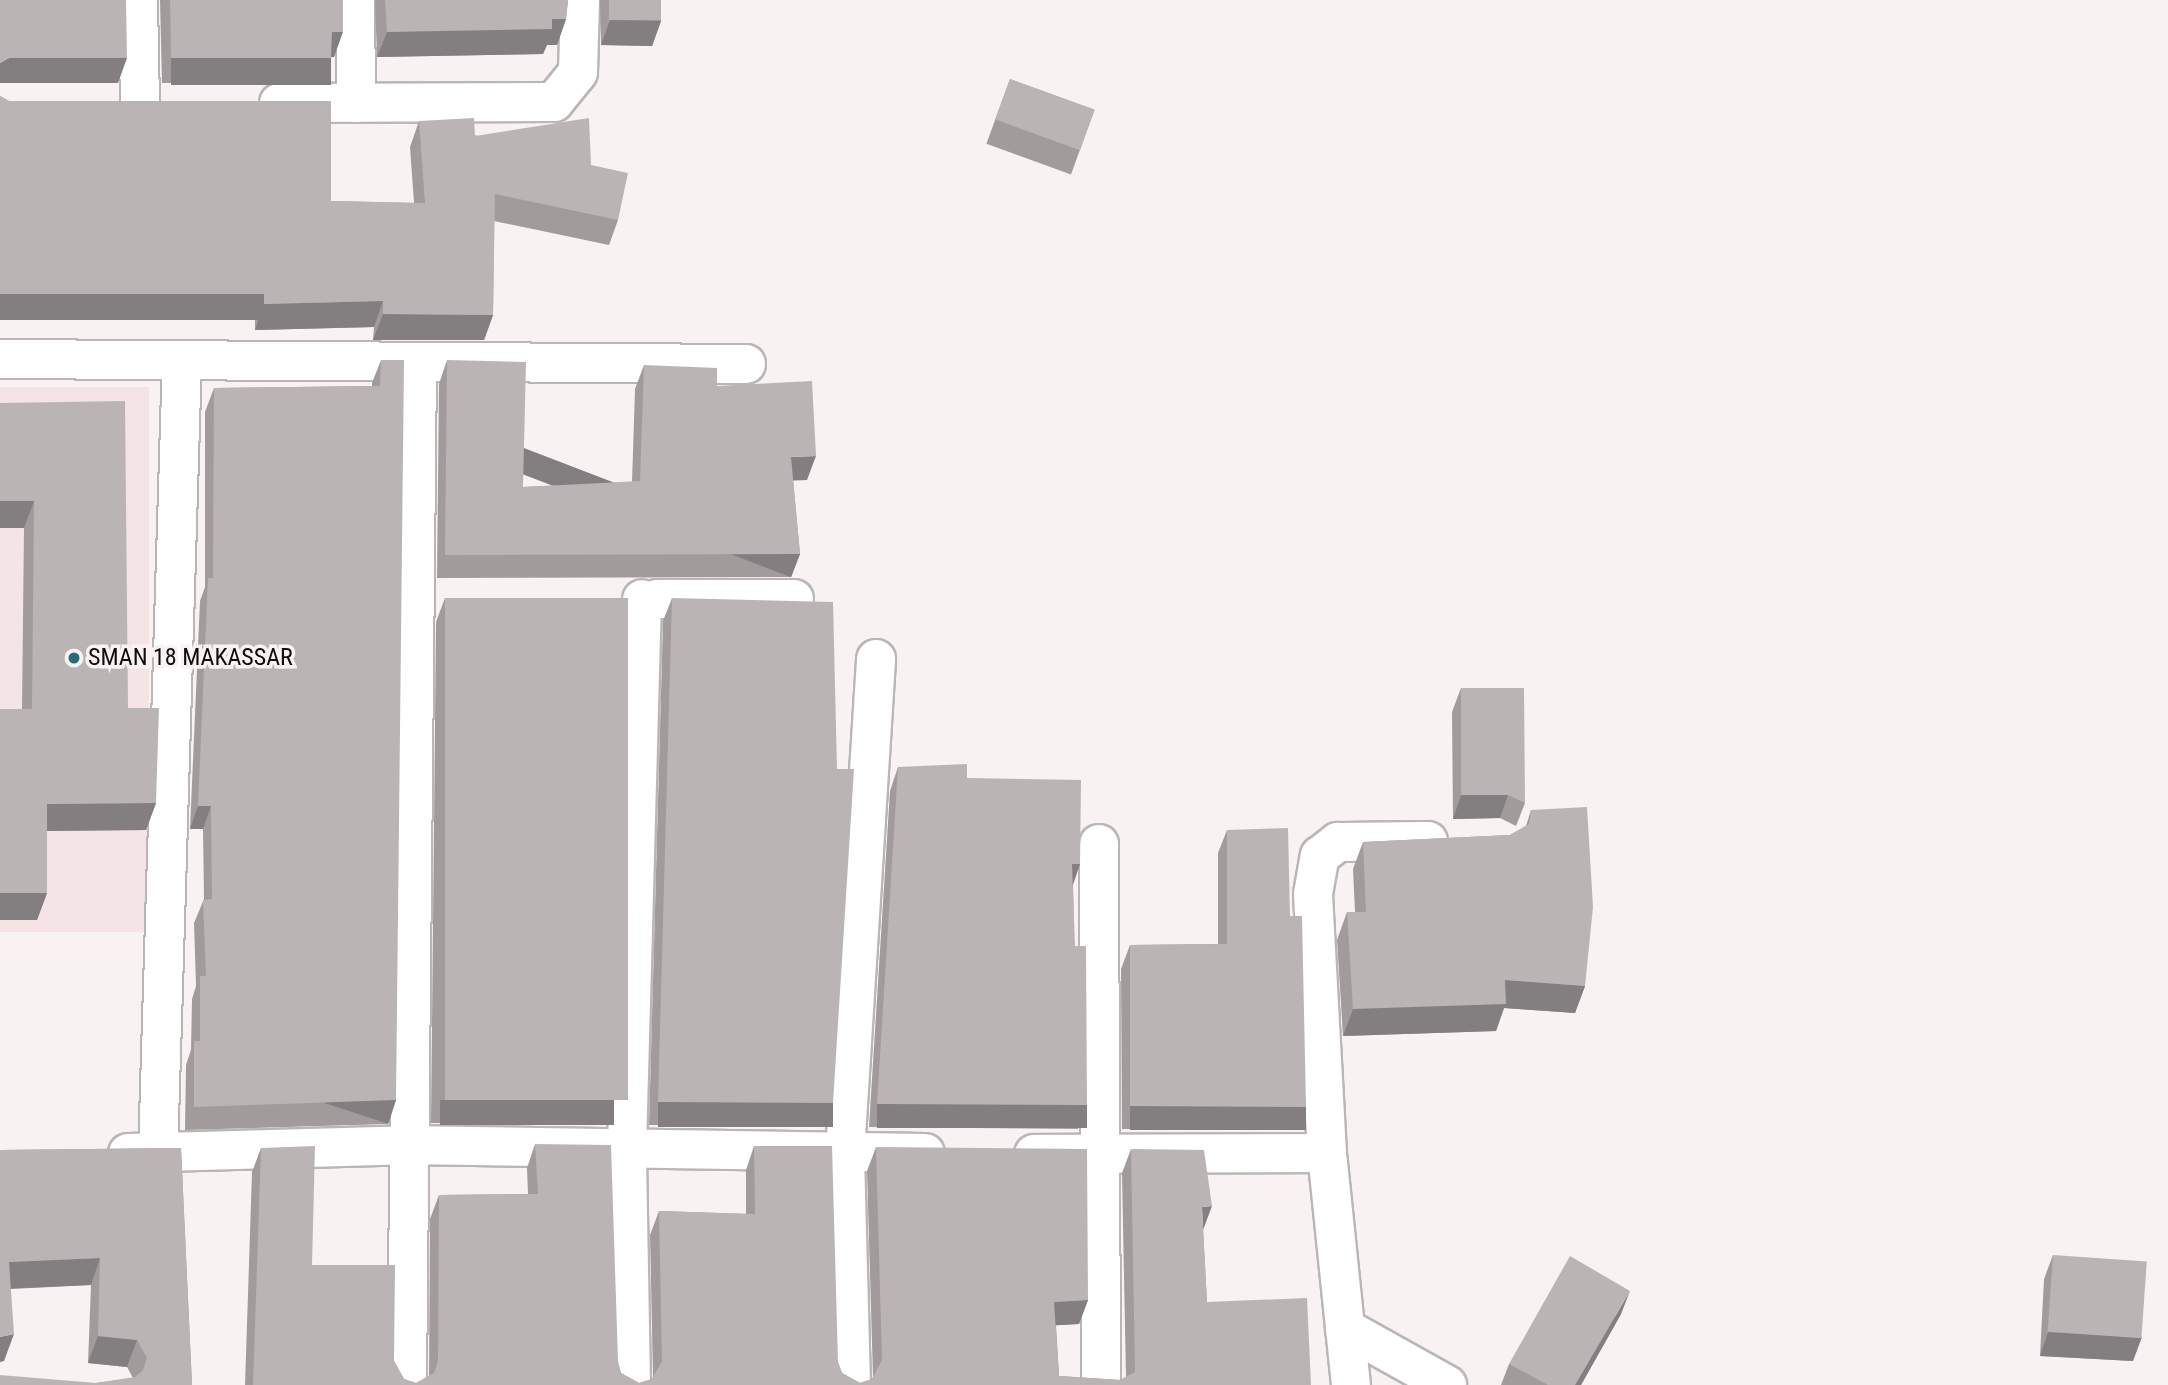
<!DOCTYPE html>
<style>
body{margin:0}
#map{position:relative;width:2168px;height:1385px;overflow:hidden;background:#f9f2f3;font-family:"Roboto Condensed",sans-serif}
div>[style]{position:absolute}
.built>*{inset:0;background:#f4e4e6;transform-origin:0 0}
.roads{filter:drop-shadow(2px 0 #bcb5b6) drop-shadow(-2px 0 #bcb5b6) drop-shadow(0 2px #bcb5b6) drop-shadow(0 -2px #bcb5b6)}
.minor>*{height:38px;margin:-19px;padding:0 19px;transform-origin:19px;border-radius:19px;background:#fff}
.wall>*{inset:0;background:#a19b9c;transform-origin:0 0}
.shaded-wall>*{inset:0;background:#837e7f;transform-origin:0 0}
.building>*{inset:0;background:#bbb4b5;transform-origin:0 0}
.dots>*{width:19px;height:19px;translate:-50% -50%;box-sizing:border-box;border:4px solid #f9f2f3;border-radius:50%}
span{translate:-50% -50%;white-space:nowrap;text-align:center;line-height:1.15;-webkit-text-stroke:7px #f9f2f3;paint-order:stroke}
.poi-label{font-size:24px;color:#0f0d0d}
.left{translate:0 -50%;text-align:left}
</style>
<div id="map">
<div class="built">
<i style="left:149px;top:387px;width:545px;height:149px;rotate:90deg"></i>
</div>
<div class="roads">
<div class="minor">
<i style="left:138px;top:0;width:102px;rotate:88.9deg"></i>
<i style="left:355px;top:0;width:103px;rotate:89.4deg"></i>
<i style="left:279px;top:103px;width:275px;rotate:-0.2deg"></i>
<i style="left:554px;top:102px;width:38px;rotate:-51deg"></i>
<i style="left:578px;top:72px;width:72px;rotate:-88.4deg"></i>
<i style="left:0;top:359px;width:746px;rotate:0.38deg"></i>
<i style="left:657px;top:599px;width:137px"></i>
<i style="left:1099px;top:844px;width:541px;rotate:89.79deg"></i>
<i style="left:128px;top:1153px;width:279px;rotate:-1.6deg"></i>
<i style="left:407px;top:1145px;width:518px;rotate:0.88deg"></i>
<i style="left:158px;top:1153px;width:793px;rotate:-88.27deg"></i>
<i style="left:1327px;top:1153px;width:259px;rotate:-93.1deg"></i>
<i style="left:1313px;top:894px;width:39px;rotate:-80deg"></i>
<i style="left:1320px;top:856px;width:23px;rotate:-38deg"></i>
<i style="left:1338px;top:842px;width:90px;rotate:-0.6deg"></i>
<i style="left:1034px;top:1154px;width:293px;rotate:-0.2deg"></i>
<i style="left:1327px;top:1153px;width:233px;rotate:84.1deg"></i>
<i style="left:1345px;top:1328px;width:117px;rotate:29.2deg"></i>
<i style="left:407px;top:1385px;width:1019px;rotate:-89.44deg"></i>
<i style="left:631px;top:1385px;width:238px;rotate:-91deg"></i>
<i style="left:627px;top:1147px;width:548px;rotate:-88.43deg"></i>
<i style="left:851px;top:1385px;width:232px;rotate:-91.5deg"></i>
<i style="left:845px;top:1153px;width:495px;rotate:-86.4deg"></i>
</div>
</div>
<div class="wall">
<i style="clip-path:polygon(160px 0,343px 0,334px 57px,331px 57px,322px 83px,162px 83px)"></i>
<i style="clip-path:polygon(375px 0,568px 0,566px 19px,557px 45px,547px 45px,543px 54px,377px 57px)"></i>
<i style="clip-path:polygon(600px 0,661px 0,661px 21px,652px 46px,601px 45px)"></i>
<i style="left:1010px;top:79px;width:90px;height:69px;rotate:20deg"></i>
<i style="clip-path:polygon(0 96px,9px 101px,331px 201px,414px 203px,410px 147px,419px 121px,591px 165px,618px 220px,609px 245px,494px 221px,493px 315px,484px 340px,373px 340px,374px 327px,255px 330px,255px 319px,0 320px)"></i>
<i style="clip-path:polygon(381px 360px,396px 1100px,388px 1124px,185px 1130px,186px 1065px,191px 1050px,192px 999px,196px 986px,194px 923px,204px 899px,203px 829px,190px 829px,200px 601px,205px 587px,205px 412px,214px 388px,372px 386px,372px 383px)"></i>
<i style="clip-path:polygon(447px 360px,523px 487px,632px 482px,635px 389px,644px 365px,717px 386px,807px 480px,793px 480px,800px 554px,791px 577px,437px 578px,439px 384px)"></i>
<i style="clip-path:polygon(0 403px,128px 708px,156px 803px,146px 830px,47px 831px,47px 893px,37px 920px,22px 709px,24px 528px)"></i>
<i style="clip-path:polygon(445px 598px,614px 1101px,606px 1125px,431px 1123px,436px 622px)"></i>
<i style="clip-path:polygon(672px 598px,833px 1103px,825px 1127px,649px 1125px,663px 621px)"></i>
<i style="clip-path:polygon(1461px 688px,1525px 803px,1516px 826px,1500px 818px,1453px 819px,1452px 712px)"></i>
<i style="clip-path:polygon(898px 767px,967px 778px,1073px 884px,1078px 1129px,869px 1127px,890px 791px)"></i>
<i style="clip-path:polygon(1531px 810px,1585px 986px,1575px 1013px,1504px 1008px,1496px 1031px,1343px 1036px,1337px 940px,1347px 912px,1355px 912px,1353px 869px,1363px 842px,1510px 835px,1526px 826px)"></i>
<i style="clip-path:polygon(1227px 830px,1290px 916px,1306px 1107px,1297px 1130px,1122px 1129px,1121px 969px,1130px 945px,1218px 944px,1218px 853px)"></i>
<i style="clip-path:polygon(535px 1144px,621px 1373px,639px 1383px,652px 1379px,653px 1377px,650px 1235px,659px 1211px,746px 1214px,746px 1170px,754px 1146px,842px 1373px,860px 1383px,872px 1379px,873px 1377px,867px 1171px,876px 1147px,1088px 1300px,1079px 1324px,1056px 1325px,1059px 1376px,1120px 1380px,1126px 1377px,1122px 1173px,1131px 1149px,1203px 1230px,1207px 1302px,1311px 1385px,245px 1385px,252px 1172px,261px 1148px,312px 1265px,394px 1361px,404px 1379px,416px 1383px,429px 1376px,430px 1219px,439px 1195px,528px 1194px,527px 1168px)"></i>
<i style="clip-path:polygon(181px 1148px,192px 1385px,96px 1383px,133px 1378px,127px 1367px,88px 1363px,91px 1285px,11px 1289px,4px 1361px,0 1150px)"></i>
<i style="clip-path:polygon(2053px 1255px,2133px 1361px,2040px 1356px,2044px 1279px)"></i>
<i style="clip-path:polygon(1621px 1314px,1581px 1385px,1501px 1385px,1509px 1364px)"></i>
</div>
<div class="shaded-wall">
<i style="clip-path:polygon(552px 19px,566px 19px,557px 45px,547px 45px,543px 54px,377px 57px,387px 32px)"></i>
<i style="clip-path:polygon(610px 20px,661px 21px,652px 46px,601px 45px)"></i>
<i style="clip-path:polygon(332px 32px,343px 32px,334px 57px,322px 58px)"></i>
<i style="clip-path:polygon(9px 58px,127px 58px,118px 83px,0 83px,0 63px)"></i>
<i style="left:171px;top:58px;width:160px;height:27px"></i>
<i style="left:0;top:294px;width:264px;height:26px"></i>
<i style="clip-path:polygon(383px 301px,374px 327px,255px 330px,264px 304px)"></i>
<i style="clip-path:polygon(383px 314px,493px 315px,484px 340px,373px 340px)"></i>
<i style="clip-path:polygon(816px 456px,807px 480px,782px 481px,791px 457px)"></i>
<i style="clip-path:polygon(0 501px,34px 501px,24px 528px,0 528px)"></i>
<i style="left:800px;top:554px;width:25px;height:355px;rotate:111deg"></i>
<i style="clip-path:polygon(1461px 795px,1508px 795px,1500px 818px,1453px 819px)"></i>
<i style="clip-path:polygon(156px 803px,146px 830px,38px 831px,47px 804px)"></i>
<i style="clip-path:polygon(198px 806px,211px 806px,203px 829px,190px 829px)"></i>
<i style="clip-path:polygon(1072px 864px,1080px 864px,1072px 888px)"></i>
<i style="clip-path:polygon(0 893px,47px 893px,37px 920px,0 920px)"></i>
<i style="clip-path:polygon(1505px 980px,1585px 986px,1575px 1013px,1504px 1008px,1496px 1031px,1343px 1036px,1353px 1009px)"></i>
<i style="left:396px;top:1100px;width:25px;height:202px;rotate:108deg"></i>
<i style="left:440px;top:1100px;width:174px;height:25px"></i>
<i style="left:658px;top:1102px;width:175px;height:25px"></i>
<i style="left:877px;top:1104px;width:210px;height:24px"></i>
<i style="left:1130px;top:1106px;width:176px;height:24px"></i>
<i style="clip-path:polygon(1212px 1206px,1203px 1230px,1202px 1207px)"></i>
<i style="clip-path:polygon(100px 1258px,91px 1285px,0 1289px,9px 1262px)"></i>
<i style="clip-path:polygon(1630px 1291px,1621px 1314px,1581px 1385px,1575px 1385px)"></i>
<i style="clip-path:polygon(1088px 1300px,1079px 1324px,1045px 1326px,1054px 1302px)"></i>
<i style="clip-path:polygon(2048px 1332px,2142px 1337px,2133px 1361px,2040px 1356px)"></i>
<i style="clip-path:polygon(14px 1334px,4px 1361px,0 1362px,0 1337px)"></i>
<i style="clip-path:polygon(98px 1336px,137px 1340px,127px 1367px,88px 1363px)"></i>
</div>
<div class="building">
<i style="clip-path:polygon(0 0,126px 0,127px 58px,9px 58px,0 63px)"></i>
<i style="clip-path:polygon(170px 0,343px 0,343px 32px,332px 32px,331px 58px,171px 58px)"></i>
<i style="clip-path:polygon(385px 0,568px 0,566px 19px,552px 19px,552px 29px,387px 32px)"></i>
<i style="left:609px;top:0;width:52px;height:20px"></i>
<i style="left:1010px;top:79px;width:90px;height:43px;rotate:20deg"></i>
<i style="clip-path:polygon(0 96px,9px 101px,331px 101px,331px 201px,425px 203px,419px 121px,474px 118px,475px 136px,589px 118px,591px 165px,628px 173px,618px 220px,495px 194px,493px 315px,383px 314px,383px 301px,264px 304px,264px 294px,0 294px)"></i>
<i style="clip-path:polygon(381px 360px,404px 360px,396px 1100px,194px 1107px,194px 1041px,200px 1041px,200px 976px,206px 976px,203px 900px,212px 899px,211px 806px,198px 806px,208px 578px,213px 578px,214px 388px,380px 386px)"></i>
<i style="clip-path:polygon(447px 360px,526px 362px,523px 487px,640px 481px,644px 365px,717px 368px,717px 386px,812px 381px,816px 456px,791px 457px,800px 554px,445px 555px)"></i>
<i style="clip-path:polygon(125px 401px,128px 708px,159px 708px,156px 803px,47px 804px,47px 893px,0 893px,0 709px,32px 709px,34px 501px,0 501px,0 403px)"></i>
<i style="left:445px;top:598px;width:183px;height:502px"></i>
<i style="clip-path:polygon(672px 598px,833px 602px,837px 769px,854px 769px,833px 1103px,658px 1102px)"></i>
<i style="clip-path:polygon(1461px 688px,1524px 688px,1525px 803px,1508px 795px,1461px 795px)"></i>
<i style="clip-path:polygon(967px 764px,967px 778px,1081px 780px,1080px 864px,1072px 864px,1075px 946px,1086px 946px,1087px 1105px,877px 1104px,898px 767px)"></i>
<i style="clip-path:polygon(1587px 807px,1593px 907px,1585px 986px,1505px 980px,1506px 1004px,1353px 1009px,1347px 912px,1366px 912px,1363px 842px,1510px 835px,1529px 824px,1531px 810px)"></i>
<i style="clip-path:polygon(1288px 828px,1290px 916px,1302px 916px,1306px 1107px,1130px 1106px,1130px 945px,1227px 944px,1227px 830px)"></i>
<i style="clip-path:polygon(535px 1144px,611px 1145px,618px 1361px,621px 1373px,639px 1383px,652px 1379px,662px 1361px,659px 1211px,755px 1214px,754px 1146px,832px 1146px,838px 1362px,842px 1373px,860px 1383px,872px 1379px,882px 1360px,876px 1147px,1087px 1149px,1088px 1300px,1054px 1302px,1059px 1376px,1120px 1380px,1135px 1372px,1131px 1149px,1204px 1150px,1212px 1206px,1202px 1207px,1207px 1302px,1307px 1298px,1311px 1385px,253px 1385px,261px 1148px,315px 1146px,312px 1265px,395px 1265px,394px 1361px,404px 1379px,416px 1383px,434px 1373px,438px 1361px,439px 1195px,538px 1194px)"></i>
<i style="clip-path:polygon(181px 1148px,192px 1385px,0 1385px,0 1375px,96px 1383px,135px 1377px,143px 1370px,147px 1358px,137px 1340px,98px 1336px,100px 1258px,9px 1262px,14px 1334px,0 1337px,0 1150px)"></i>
<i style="left:2053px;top:1255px;width:94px;height:77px;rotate:4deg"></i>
<i style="clip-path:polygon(1570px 1256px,1630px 1291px,1575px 1385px,1548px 1385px,1509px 1364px)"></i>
</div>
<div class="dots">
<i style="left:74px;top:658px;background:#286c7c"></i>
</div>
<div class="poi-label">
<span class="left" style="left:88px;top:658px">SMAN 18 MAKASSAR</span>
</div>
</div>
